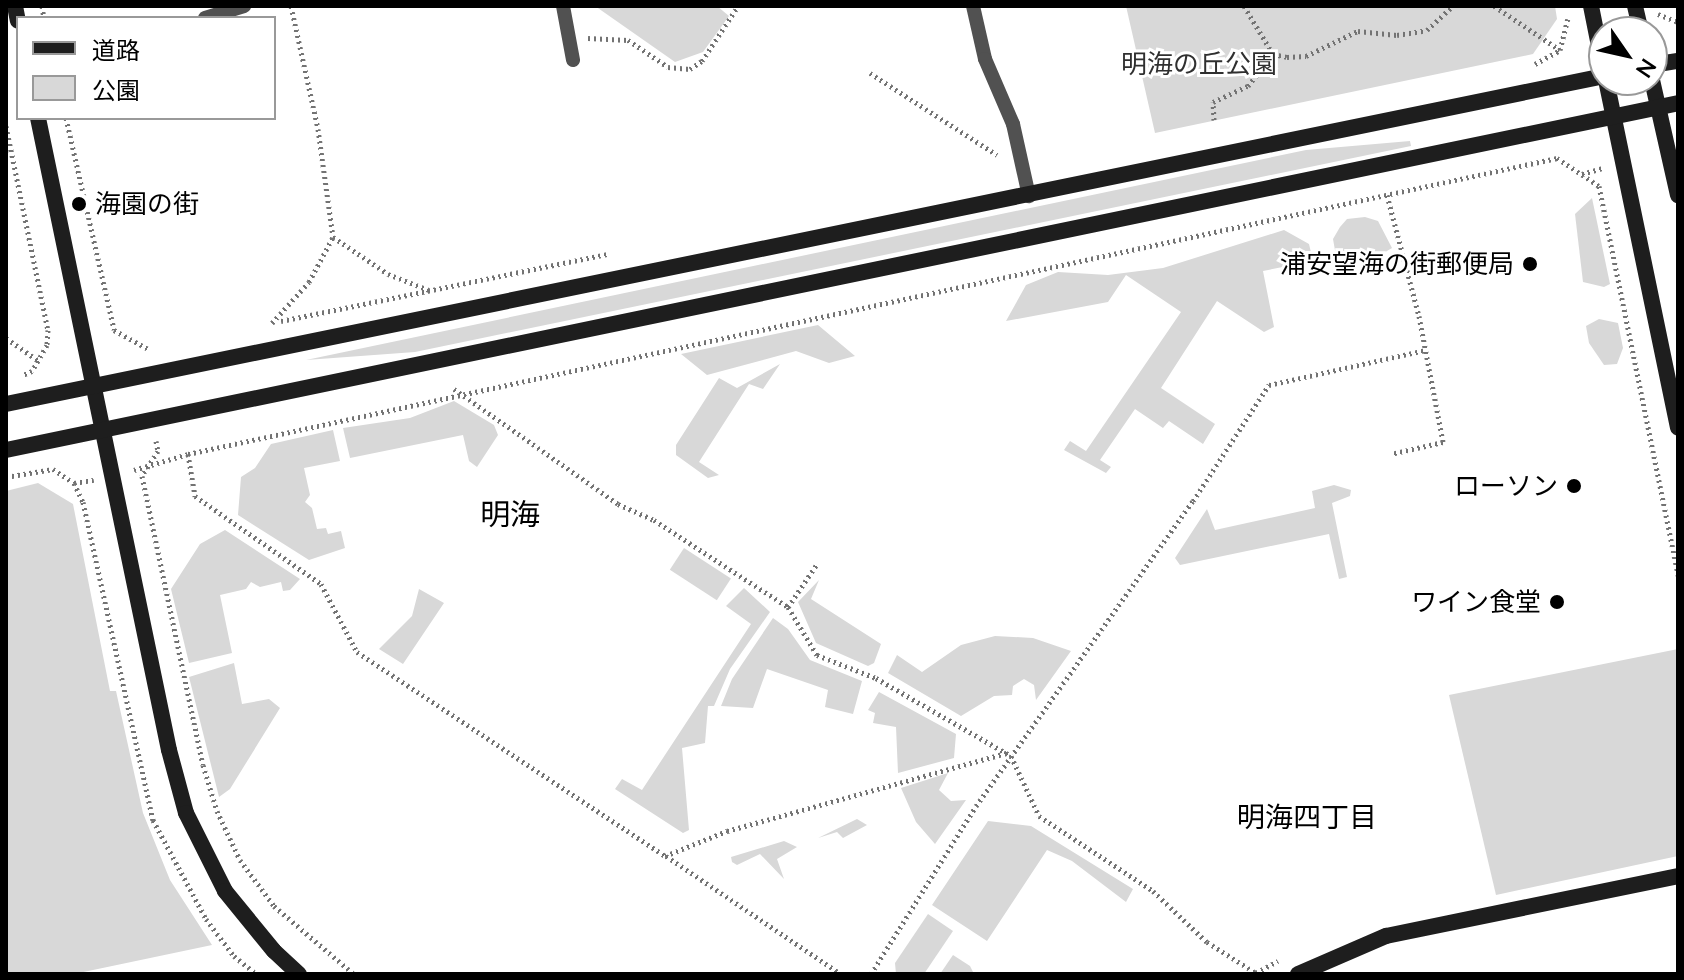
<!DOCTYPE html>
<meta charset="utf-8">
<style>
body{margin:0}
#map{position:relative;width:1684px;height:980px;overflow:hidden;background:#fff;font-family:Lato,"Noto Sans JP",sans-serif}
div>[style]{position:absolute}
.green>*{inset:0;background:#d8d8d8;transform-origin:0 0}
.path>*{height:5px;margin-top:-2.5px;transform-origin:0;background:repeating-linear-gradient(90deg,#737373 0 2px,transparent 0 6px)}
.lane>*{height:14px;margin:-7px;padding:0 7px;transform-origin:7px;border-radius:7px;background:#515151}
.secondary>*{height:16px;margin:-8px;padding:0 8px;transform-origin:8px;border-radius:8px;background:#1e1e1e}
.dots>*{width:22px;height:22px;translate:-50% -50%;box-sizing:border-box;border:4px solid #fff;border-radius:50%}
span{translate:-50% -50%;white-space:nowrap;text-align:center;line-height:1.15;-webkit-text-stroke:6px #fff;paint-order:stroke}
.park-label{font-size:26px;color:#2f2f2f}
.poi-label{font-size:26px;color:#000}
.left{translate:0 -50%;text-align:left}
.right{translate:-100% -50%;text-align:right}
.neighbourhood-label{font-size:28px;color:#000}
.quarter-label{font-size:30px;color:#000}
.frame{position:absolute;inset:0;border:8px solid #000;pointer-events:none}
.legend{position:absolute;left:16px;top:16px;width:260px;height:104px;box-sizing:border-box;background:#fff;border:2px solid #999;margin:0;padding:10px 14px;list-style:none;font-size:24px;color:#000}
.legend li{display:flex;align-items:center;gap:16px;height:40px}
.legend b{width:40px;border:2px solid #999}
.north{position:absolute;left:1588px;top:16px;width:80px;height:80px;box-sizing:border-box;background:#fff;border:2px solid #999;border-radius:50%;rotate:124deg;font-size:22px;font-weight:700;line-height:32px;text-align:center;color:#000}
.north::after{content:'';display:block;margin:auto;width:28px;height:36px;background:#000;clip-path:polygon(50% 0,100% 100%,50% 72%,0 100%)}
</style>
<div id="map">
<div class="green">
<i style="clip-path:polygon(595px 6px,717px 6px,729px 16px,703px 52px,675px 62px)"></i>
<i style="clip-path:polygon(1126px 6px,1555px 6px,1557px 19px,1533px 54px,1155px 133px)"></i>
<i style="clip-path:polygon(1410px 141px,1411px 146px,415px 352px,306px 360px,1306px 150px)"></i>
<i style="clip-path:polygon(1592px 198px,1610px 284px,1604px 287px,1583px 282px,1575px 214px)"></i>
<i style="clip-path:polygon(1365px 217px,1378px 221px,1392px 248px,1367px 263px,1364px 250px,1336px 256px,1333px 239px,1340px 227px,1347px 219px)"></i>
<i style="clip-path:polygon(1284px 230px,1309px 244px,1313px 261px,1263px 271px,1274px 327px,1264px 332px,1217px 301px,1161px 388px,1215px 424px,1203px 444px,1169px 421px,1163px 428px,1135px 409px,1100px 460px,1111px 467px,1106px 473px,1064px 450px,1070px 441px,1086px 451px,1181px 312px,1126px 275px,1108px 302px,1006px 321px,1026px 285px,1058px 272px,1108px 275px,1163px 268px)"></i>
<i style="clip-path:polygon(1599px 319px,1618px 323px,1623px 348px,1617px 364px,1604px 365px,1589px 343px,1586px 326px)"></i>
<i style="clip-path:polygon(818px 325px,855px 356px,829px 363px,796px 351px,707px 375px,681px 354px)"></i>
<i style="clip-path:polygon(780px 364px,763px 389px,749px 384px,699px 462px,719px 475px,708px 478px,676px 455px,676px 445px,719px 378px,737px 388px)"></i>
<i style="clip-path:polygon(454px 401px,494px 425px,498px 435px,477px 467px,469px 461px,463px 435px,350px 458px,343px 428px,410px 418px)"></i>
<i style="clip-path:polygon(333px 430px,340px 461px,304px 468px,310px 495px,305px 502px,312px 508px,317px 529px,326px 528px,328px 534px,341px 531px,345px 548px,309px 560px,238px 515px,241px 477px,255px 468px,271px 444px)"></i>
<i style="clip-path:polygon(38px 483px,73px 504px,110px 691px,116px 691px,143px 813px,170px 880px,212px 945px,74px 974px,6px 974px,6px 491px)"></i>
<i style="clip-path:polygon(1334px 485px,1351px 490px,1350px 496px,1332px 503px,1347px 577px,1339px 579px,1329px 534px,1180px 565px,1175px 558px,1207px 509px,1215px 530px,1315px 508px,1312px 491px)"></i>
<i style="clip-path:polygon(225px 530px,300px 579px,290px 590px,283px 591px,281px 582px,260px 587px,251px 582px,246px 589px,220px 595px,232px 653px,189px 663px,171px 589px,200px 544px)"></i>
<i style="left:684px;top:548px;width:56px;height:26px;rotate:33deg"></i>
<i style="clip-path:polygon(819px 580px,811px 599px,881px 644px,874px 663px,868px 666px,816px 643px,798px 602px)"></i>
<i style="clip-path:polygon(744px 588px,770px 612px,730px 669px,714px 706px,708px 706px,705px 743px,682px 748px,689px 830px,683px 833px,615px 789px,622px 779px,642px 790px,751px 624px,726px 606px)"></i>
<i style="clip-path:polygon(419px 589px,444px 603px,403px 664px,379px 649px,412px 616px)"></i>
<i style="clip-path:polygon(773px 618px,788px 629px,810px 660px,862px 681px,853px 714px,825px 707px,828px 690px,767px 669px,753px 708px,721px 706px,732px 679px)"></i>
<i style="clip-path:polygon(995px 636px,1033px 638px,1071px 651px,1036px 700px,1034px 685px,1024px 679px,1013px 686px,1012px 695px,994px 696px,961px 716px,888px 673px,897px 655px,922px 672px,961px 645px)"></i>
<i style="clip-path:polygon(1678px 649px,1678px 856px,1496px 895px,1449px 695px)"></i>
<i style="clip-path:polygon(234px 663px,242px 704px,269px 699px,280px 708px,230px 789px,219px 797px,189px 677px)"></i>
<i style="clip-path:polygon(879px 692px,956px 734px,954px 758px,898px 773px,896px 727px,873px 723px,875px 713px,868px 710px)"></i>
<i style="clip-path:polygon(948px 773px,939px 790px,951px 801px,966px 800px,935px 844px,916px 822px,901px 788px)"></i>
<i style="clip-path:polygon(857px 819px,867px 825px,843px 838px,837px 832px,818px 838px)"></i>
<i style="clip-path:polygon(988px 821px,1031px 826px,1133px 889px,1126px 902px,1072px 861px,1047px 850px,987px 941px,932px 905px)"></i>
<i style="clip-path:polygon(784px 841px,797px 847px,777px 859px,784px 879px,760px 854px,737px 865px,732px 862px,731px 857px)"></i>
<i style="clip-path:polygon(928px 914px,953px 931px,924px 974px,896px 974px,895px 963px)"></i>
<i style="clip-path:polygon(953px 955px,970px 966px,974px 974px,940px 974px)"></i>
</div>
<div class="path">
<i style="left:42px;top:6px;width:12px;rotate:81deg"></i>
<i style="left:291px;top:6px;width:126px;rotate:77.6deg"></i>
<i style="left:318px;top:129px;width:109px;rotate:82.1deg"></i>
<i style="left:1244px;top:6px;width:56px;rotate:58.9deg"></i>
<i style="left:1273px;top:54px;width:14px;rotate:12deg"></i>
<i style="left:1287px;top:57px;width:19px;rotate:-3deg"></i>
<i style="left:1306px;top:56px;width:58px;rotate:-25.7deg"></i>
<i style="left:1358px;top:31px;width:39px;rotate:6deg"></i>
<i style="left:1397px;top:35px;width:30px;rotate:-9deg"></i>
<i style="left:1427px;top:30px;width:35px;rotate:-43deg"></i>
<i style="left:1494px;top:6px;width:79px;rotate:33.7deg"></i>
<i style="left:1658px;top:14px;width:22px;rotate:22deg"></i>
<i style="left:588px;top:38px;width:40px;rotate:2.9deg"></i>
<i style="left:628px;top:40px;width:48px;rotate:34deg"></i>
<i style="left:668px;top:67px;width:22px;rotate:5deg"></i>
<i style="left:690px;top:69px;width:14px;rotate:-34deg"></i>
<i style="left:702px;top:61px;width:66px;rotate:-56.8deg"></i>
<i style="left:1535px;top:64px;width:29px;rotate:-29deg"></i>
<i style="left:1560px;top:50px;width:32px;rotate:-76deg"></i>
<i style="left:870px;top:73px;width:151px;rotate:32.8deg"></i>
<i style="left:66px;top:118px;width:217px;rotate:77.2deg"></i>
<i style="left:114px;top:330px;width:41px;rotate:29.1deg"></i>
<i style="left:1214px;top:120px;width:18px;rotate:-93deg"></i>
<i style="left:1213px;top:102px;width:38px;rotate:-25deg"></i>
<i style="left:1248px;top:86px;width:41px;rotate:-52deg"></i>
<i style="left:6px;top:126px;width:208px;rotate:78.4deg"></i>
<i style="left:48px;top:330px;width:15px;rotate:94deg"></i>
<i style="left:47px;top:345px;width:30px;rotate:120deg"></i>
<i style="left:32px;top:371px;width:10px;rotate:156deg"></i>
<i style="left:1582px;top:174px;width:22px;rotate:-16deg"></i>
<i style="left:1387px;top:195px;width:125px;rotate:75.2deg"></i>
<i style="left:1419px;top:316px;width:128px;rotate:79.2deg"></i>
<i style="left:1443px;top:442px;width:53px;rotate:167deg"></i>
<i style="left:281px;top:321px;width:334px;rotate:-11.6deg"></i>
<i style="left:272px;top:323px;width:55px;rotate:-47.9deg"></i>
<i style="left:309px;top:282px;width:51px;rotate:-61.9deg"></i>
<i style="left:333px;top:237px;width:66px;rotate:33.9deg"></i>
<i style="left:388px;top:274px;width:44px;rotate:21.3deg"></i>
<i style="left:6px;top:338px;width:39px;rotate:35deg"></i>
<i style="left:454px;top:389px;width:200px;rotate:35deg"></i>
<i style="left:618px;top:504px;width:39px;rotate:24deg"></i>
<i style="left:654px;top:520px;width:160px;rotate:33deg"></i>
<i style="left:788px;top:607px;width:56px;rotate:58.9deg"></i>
<i style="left:817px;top:655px;width:63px;rotate:21.3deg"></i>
<i style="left:876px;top:678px;width:156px;rotate:30deg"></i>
<i style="left:1011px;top:756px;width:66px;rotate:65deg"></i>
<i style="left:1039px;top:816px;width:136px;rotate:33.3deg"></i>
<i style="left:1153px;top:891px;width:74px;rotate:43.4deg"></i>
<i style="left:1207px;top:942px;width:58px;rotate:32.3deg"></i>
<i style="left:156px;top:441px;width:10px;rotate:79deg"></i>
<i style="left:158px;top:451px;width:30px;rotate:123deg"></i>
<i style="left:142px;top:476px;width:295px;rotate:78.1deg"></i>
<i style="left:203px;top:765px;width:48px;rotate:73.1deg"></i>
<i style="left:217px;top:811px;width:54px;rotate:64.9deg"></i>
<i style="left:240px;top:860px;width:57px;rotate:53.5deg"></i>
<i style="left:274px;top:906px;width:105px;rotate:40.4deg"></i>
<i style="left:188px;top:454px;width:1401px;rotate:-12.2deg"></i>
<i style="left:1557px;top:158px;width:50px;rotate:33.7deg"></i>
<i style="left:1599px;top:186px;width:398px;rotate:78.5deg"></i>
<i style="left:134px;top:470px;width:56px;rotate:-16.5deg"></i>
<i style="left:188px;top:454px;width:43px;rotate:80.5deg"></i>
<i style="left:195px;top:496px;width:154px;rotate:34.9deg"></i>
<i style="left:321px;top:584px;width:77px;rotate:62.1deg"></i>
<i style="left:357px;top:652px;width:369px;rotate:33.5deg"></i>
<i style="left:665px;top:856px;width:67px;rotate:-22deg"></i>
<i style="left:727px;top:831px;width:291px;rotate:-15.6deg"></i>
<i style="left:6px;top:477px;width:48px;rotate:-9.7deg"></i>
<i style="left:53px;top:469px;width:25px;rotate:34deg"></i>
<i style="left:74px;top:483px;width:21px;rotate:65deg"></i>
<i style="left:83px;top:502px;width:326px;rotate:77.6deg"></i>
<i style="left:153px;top:820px;width:112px;rotate:61.8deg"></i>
<i style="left:206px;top:919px;width:46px;rotate:52.9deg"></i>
<i style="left:234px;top:956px;width:28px;rotate:39deg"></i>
<i style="left:74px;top:483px;width:20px;rotate:-9deg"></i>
<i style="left:788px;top:607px;width:52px;rotate:-56deg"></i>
<i style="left:666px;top:856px;width:211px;rotate:34deg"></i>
<i style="left:1256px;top:973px;width:25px;rotate:-29deg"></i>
<i style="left:871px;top:974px;width:198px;rotate:-58deg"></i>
<i style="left:976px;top:806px;width:374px;rotate:-54.6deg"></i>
<i style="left:1193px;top:501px;width:139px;rotate:-56.8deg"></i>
<i style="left:1269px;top:385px;width:160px;rotate:-12.6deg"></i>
</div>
<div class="lane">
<i style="left:563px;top:6px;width:55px;rotate:79.5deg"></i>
<i style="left:973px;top:6px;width:54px;rotate:77.2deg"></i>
<i style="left:985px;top:59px;width:71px;rotate:66.7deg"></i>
<i style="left:1013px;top:124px;width:74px;rotate:77.5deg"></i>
<i style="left:205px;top:18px;width:41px;rotate:-17.1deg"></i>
</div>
<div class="secondary">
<i style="left:15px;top:6px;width:15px;rotate:79deg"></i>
<i style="left:1591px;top:6px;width:66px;rotate:78.7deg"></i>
<i style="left:1635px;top:6px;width:27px;rotate:77deg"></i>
<i style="left:1652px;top:65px;width:26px;rotate:-9deg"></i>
<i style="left:1606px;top:80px;width:355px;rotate:78.3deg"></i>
<i style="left:1652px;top:80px;width:118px;rotate:77.3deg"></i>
<i style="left:38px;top:118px;width:645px;rotate:78.29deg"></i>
<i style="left:169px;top:750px;width:65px;rotate:74.9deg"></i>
<i style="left:186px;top:813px;width:87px;rotate:63.4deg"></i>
<i style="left:225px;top:891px;width:77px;rotate:50.8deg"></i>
<i style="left:274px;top:951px;width:34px;rotate:43deg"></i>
<i style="left:6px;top:404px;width:1631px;rotate:-11.6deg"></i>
<i style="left:6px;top:450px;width:1708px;rotate:-11.72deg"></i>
<i style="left:1298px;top:974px;width:96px;rotate:-23.4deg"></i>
<i style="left:1386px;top:936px;width:298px;rotate:-11.6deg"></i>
</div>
<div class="dots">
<i style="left:79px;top:204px;background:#000"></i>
<i style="left:1530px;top:264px;background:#000"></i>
<i style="left:1574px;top:486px;background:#000"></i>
<i style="left:1557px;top:602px;background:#000"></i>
</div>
<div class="park-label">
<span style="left:1199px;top:64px">明海の丘公園</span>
</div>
<div class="poi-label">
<span class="left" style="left:95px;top:204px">海園の街</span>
<span class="right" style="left:1514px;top:264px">浦安望海の街郵便局</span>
<span class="right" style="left:1558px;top:486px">ローソン</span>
<span class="right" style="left:1541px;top:602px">ワイン食堂</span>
</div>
<div class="neighbourhood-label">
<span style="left:1307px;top:816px">明海四丁目</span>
</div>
<div class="quarter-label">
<span style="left:510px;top:513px">明海</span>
</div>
<div class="frame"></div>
<ul class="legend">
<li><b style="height:10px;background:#1e1e1e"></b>道路</li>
<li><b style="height:22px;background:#d8d8d8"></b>公園</li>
</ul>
<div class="north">N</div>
</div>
